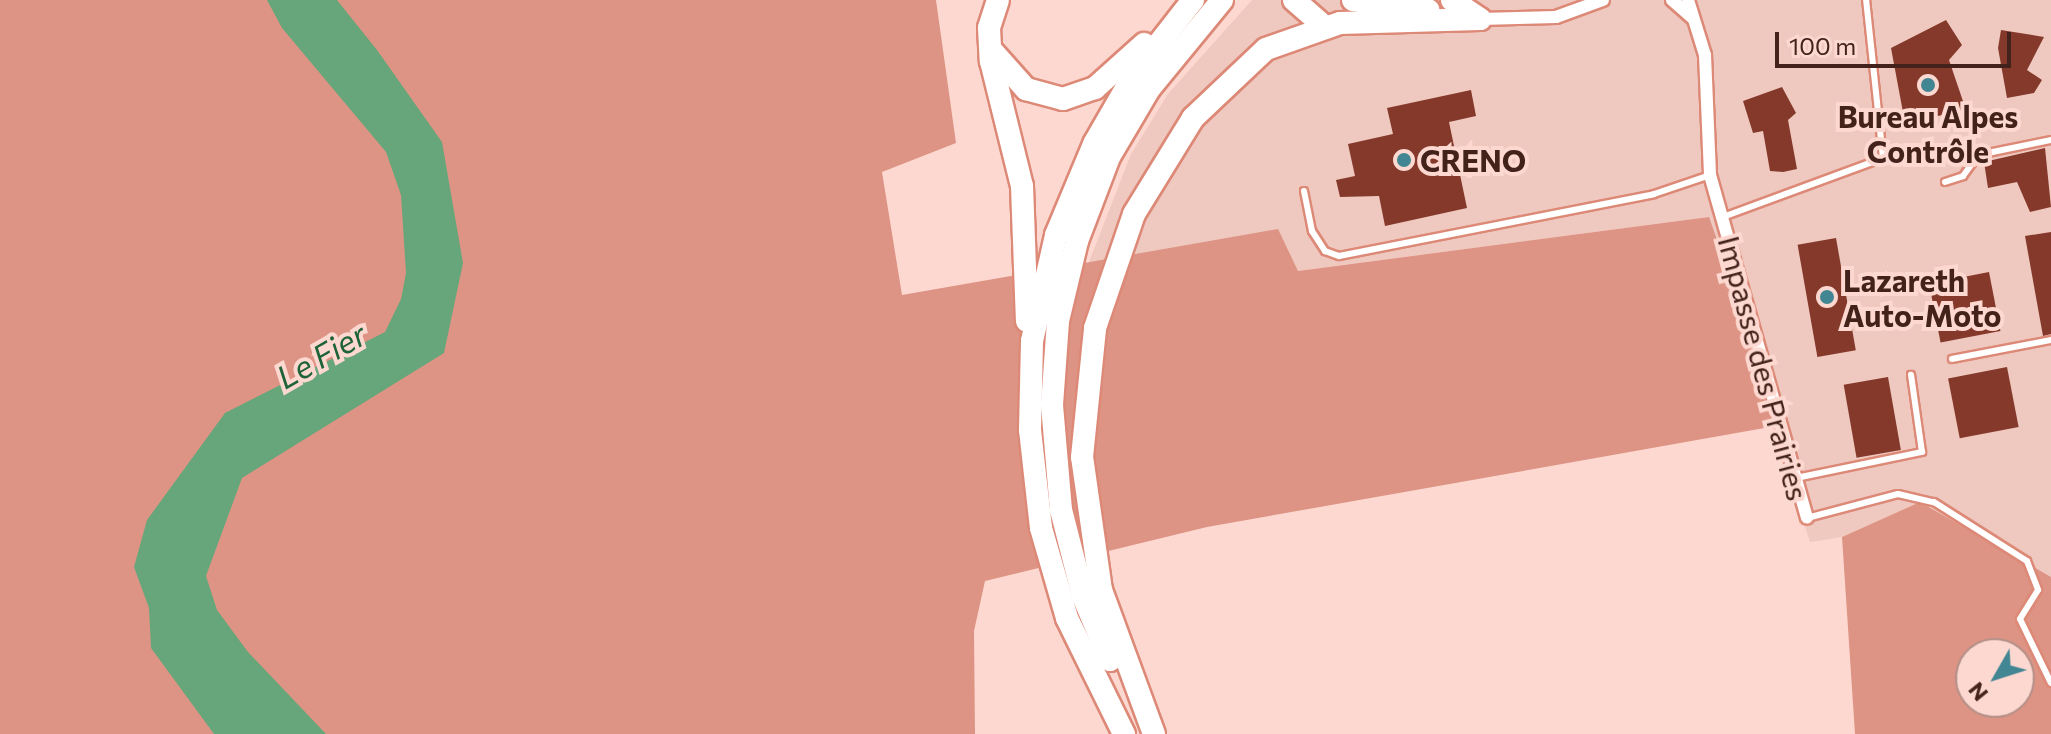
<!DOCTYPE html>
<meta charset="utf-8">
<style>
body{margin:0}
#map{position:relative;width:2051px;height:734px;overflow:hidden;background:#fdd8d0;font-family:Commissioner,sans-serif}
div>[style]{position:absolute}
.built>*{inset:0;background:#efc8bf}
.forest>*{inset:0;background:#dd9484}
.water>*{inset:0;background:#67a67a}
.building>*{inset:0;background:#84392a;transform-origin:0 0}
.roads{filter:drop-shadow(2px 0 #dd8977) drop-shadow(-2px 0 #dd8977) drop-shadow(0 2px #dd8977) drop-shadow(0 -2px #dd8977)}
.lane>*{height:6px;margin:-3px;padding:0 3px;transform-origin:3px;border-radius:3px;background:#fff}
.street>*{height:12px;margin:-6px;padding:0 6px;transform-origin:6px;border-radius:6px;background:#fff}
.highway>*{height:22px;margin:-11px;padding:0 11px;transform-origin:11px;border-radius:11px;background:#fff}
.dots>*{width:22px;height:22px;translate:-50% -50%;box-sizing:border-box;border:4px solid #fdd8d0;border-radius:50%}
span{translate:-50% -50%;white-space:nowrap;text-align:center;line-height:1.15;-webkit-text-stroke:8px #fdd8d0;paint-order:stroke}
.poi-label{font-size:30px;color:#43221b;font-weight:700}
.left{translate:0 -50%;text-align:left}
.street-label{font-size:30px;color:#43221b}
.water-label{font-size:32px;color:#1d6339;font-style:italic}
.north{position:absolute;left:1955px;top:638px;width:80px;height:80px;box-sizing:border-box;background:#fdd8d0;border:2px solid #b38f88;border-radius:50%;rotate:231deg;font-size:22px;font-weight:700;line-height:32px;text-align:center;color:#43221b}
.north::after{content:'';display:block;margin:auto;width:28px;height:36px;background:#428694;clip-path:polygon(50% 0,100% 100%,50% 72%,0 100%)}
.scale{position:absolute;left:1775px;top:32px;width:236px;height:36px;box-sizing:border-box;border:4px solid #43221b;border-top:0;padding-left:10px;font-size:24px;line-height:28px;white-space:nowrap;color:#43221b;-webkit-text-stroke:6px #fdd8d0;paint-order:stroke}
</style>
<div id="map">
<div class="built">
<i style="clip-path:polygon(1252px 0,2051px 0,2051px 577px,1920px 502px,1842px 537px,1810px 542px,1708px 217px,1297px 271px,1089px 262px,1131px 154px,1168px 94px)"></i>
</div>
<div class="forest">
<i style="clip-path:polygon(0 0,936px 0,956px 143px,882px 172px,902px 295px,1278px 229px,1298px 271px,1709px 217px,1782px 425px,1207px 527px,985px 581px,974px 631px,975px 734px,0 734px)"></i>
<i style="clip-path:polygon(evenodd,1920px 502px,2051px 577px,2051px 734px,1855px 734px,1842px 537px,1920px 502px,1971px 654px,2019px 654px,2019px 702px,1971px 702px,1971px 654px)"></i>
</div>
<div class="water">
<i style="clip-path:polygon(267px 0,337px 0,377px 50px,442px 142px,463px 263px,444px 353px,242px 478px,206px 576px,217px 610px,248px 652px,326px 734px,214px 734px,151px 648px,149px 608px,134px 567px,147px 520px,225px 413px,385px 332px,401px 299px,406px 273px,401px 195px,386px 152px,282px 28px)"></i>
</div>
<div class="building">
<i style="clip-path:polygon(1946px 20px,1962px 45px,1949px 60px,1966px 110px,1905px 123px,1891px 48px)"></i>
<i style="clip-path:polygon(2001px 30px,2044px 37px,2027px 70px,2042px 80px,2034px 93px,2007px 98px,1998px 48px)"></i>
<i style="clip-path:polygon(1782px 87px,1796px 113px,1788px 120px,1797px 169px,1783px 172px,1770px 171px,1763px 131px,1753px 133px,1743px 101px)"></i>
<i style="clip-path:polygon(1471px 90px,1476px 116px,1449px 122px,1467px 208px,1385px 226px,1379px 196px,1340px 197px,1336px 180px,1355px 176px,1348px 144px,1393px 134px,1387px 108px)"></i>
<i style="clip-path:polygon(2045px 148px,2051px 207px,2030px 212px,2017px 182px,1988px 188px,1984px 162px)"></i>
<i style="clip-path:polygon(2051px 232px,2051px 334px,2043px 336px,2025px 236px)"></i>
<i style="left:1836px;top:238px;width:114px;height:39px;rotate:80deg"></i>
<i style="left:1989px;top:272px;width:60px;height:61px;rotate:79deg"></i>
<i style="left:2007px;top:367px;width:61px;height:60px;rotate:79deg"></i>
<i style="left:1888px;top:377px;width:74px;height:45px;rotate:80deg"></i>
</div>
<div class="roads">
<div class="lane">
<i style="left:1945px;top:182px;width:19px;rotate:-18deg"></i>
<i style="left:1963px;top:176px;width:26px;rotate:-54deg"></i>
<i style="left:1978px;top:155px;width:75px;rotate:-11.6deg"></i>
<i style="left:1304px;top:191px;width:41px;rotate:78.7deg"></i>
<i style="left:1312px;top:231px;width:24px;rotate:57deg"></i>
<i style="left:1325px;top:251px;width:15px;rotate:20deg"></i>
<i style="left:1339px;top:256px;width:321px;rotate:-11.1deg"></i>
<i style="left:1654px;top:194px;width:59px;rotate:-18.7deg"></i>
<i style="left:1723px;top:217px;width:171px;rotate:-20.2deg"></i>
<i style="left:1883px;top:158px;width:159px;rotate:-96.1deg"></i>
<i style="left:1952px;top:359px;width:101px;rotate:-10.9deg"></i>
<i style="left:1796px;top:478px;width:129px;rotate:-11.7deg"></i>
<i style="left:1922px;top:452px;width:78px;rotate:-98.1deg"></i>
<i style="left:1807px;top:518px;width:94px;rotate:-14.8deg"></i>
<i style="left:1898px;top:494px;width:37px;rotate:13deg"></i>
<i style="left:1934px;top:502px;width:110px;rotate:32.4deg"></i>
<i style="left:2027px;top:561px;width:31px;rotate:69deg"></i>
<i style="left:2038px;top:590px;width:34px;rotate:122deg"></i>
<i style="left:2020px;top:619px;width:71px;rotate:64.2deg"></i>
</div>
<div class="street">
<i style="left:1672px;top:0;width:28px;rotate:41deg"></i>
<i style="left:1688px;top:0;width:58px;rotate:72.8deg"></i>
<i style="left:1705px;top:55px;width:120px;rotate:87.6deg"></i>
<i style="left:1710px;top:175px;width:356px;rotate:74.2deg"></i>
<i style="left:1480px;top:19px;width:76px;rotate:-1.5deg"></i>
<i style="left:1556px;top:17px;width:50px;rotate:-19.9deg"></i>
</div>
<div class="highway">
<i style="left:998px;top:0;width:29px;rotate:108deg"></i>
<i style="left:989px;top:28px;width:33px;rotate:87deg"></i>
<i style="left:991px;top:61px;width:129px;rotate:76.1deg"></i>
<i style="left:1022px;top:186px;width:135px;rotate:87.9deg"></i>
<i style="left:1294px;top:0;width:40px;rotate:41deg"></i>
<i style="left:1353px;top:0;width:76px;rotate:7.6deg"></i>
<i style="left:1452px;top:0;width:34px;rotate:34deg"></i>
<i style="left:993px;top:52px;width:50px;rotate:48.3deg"></i>
<i style="left:1026px;top:89px;width:38px;rotate:15deg"></i>
<i style="left:1063px;top:99px;width:34px;rotate:-19deg"></i>
<i style="left:1095px;top:88px;width:66px;rotate:-41.9deg"></i>
<i style="left:1110px;top:660px;width:69px;rotate:-112.9deg"></i>
<i style="left:1083px;top:596px;width:89px;rotate:-104.3deg"></i>
<i style="left:1061px;top:510px;width:105px;rotate:-94.9deg"></i>
<i style="left:1052px;top:405px;width:84px;rotate:-85.9deg"></i>
<i style="left:1058px;top:321px;width:82px;rotate:-76.6deg"></i>
<i style="left:1077px;top:241px;width:90px;rotate:-69.1deg"></i>
<i style="left:1109px;top:157px;width:79px;rotate:-59.5deg"></i>
<i style="left:1149px;top:89px;width:115px;rotate:-50.6deg"></i>
<i style="left:1124px;top:734px;width:129px;rotate:-116.2deg"></i>
<i style="left:1067px;top:618px;width:94px;rotate:-106.1deg"></i>
<i style="left:1041px;top:528px;width:99px;rotate:-96.4deg"></i>
<i style="left:1030px;top:430px;width:89px;rotate:-88.7deg"></i>
<i style="left:1032px;top:341px;width:109px;rotate:-77.2deg"></i>
<i style="left:1056px;top:235px;width:99px;rotate:-67.3deg"></i>
<i style="left:1094px;top:144px;width:76px;rotate:-60.1deg"></i>
<i style="left:1132px;top:78px;width:99px;rotate:-52deg"></i>
<i style="left:1154px;top:734px;width:153px;rotate:-110.2deg"></i>
<i style="left:1101px;top:590px;width:134px;rotate:-98.1deg"></i>
<i style="left:1082px;top:457px;width:130px;rotate:-84.2deg"></i>
<i style="left:1095px;top:328px;width:120px;rotate:-71.1deg"></i>
<i style="left:1134px;top:214px;width:113px;rotate:-58.4deg"></i>
<i style="left:1193px;top:118px;width:100px;rotate:-43.4deg"></i>
<i style="left:1266px;top:49px;width:78px;rotate:-19.4deg"></i>
<i style="left:1340px;top:23px;width:140px;rotate:-1.6deg"></i>
</div>
</div>
<div class="dots">
<i style="left:1928px;top:85px;background:#428694"></i>
<i style="left:1404px;top:160px;background:#428694"></i>
<i style="left:1827px;top:297px;background:#428694"></i>
</div>
<div class="poi-label">
<span style="left:1928px;top:133px">Bureau Alpes<br>Contrôle</span>
<span class="left" style="left:1420px;top:160px">CRENO</span>
<span class="left" style="left:1843px;top:297px">Lazareth<br>Auto-Moto</span>
</div>
<div class="street-label">
<span style="left:1764px;top:368px;rotate:75deg">Impasse des Prairies</span>
</div>
<div class="water-label">
<span style="left:321px;top:355px;rotate:-30deg">Le Fier</span>
</div>
<div class="north">N</div>
<div class="scale">100 m</div>
</div>
